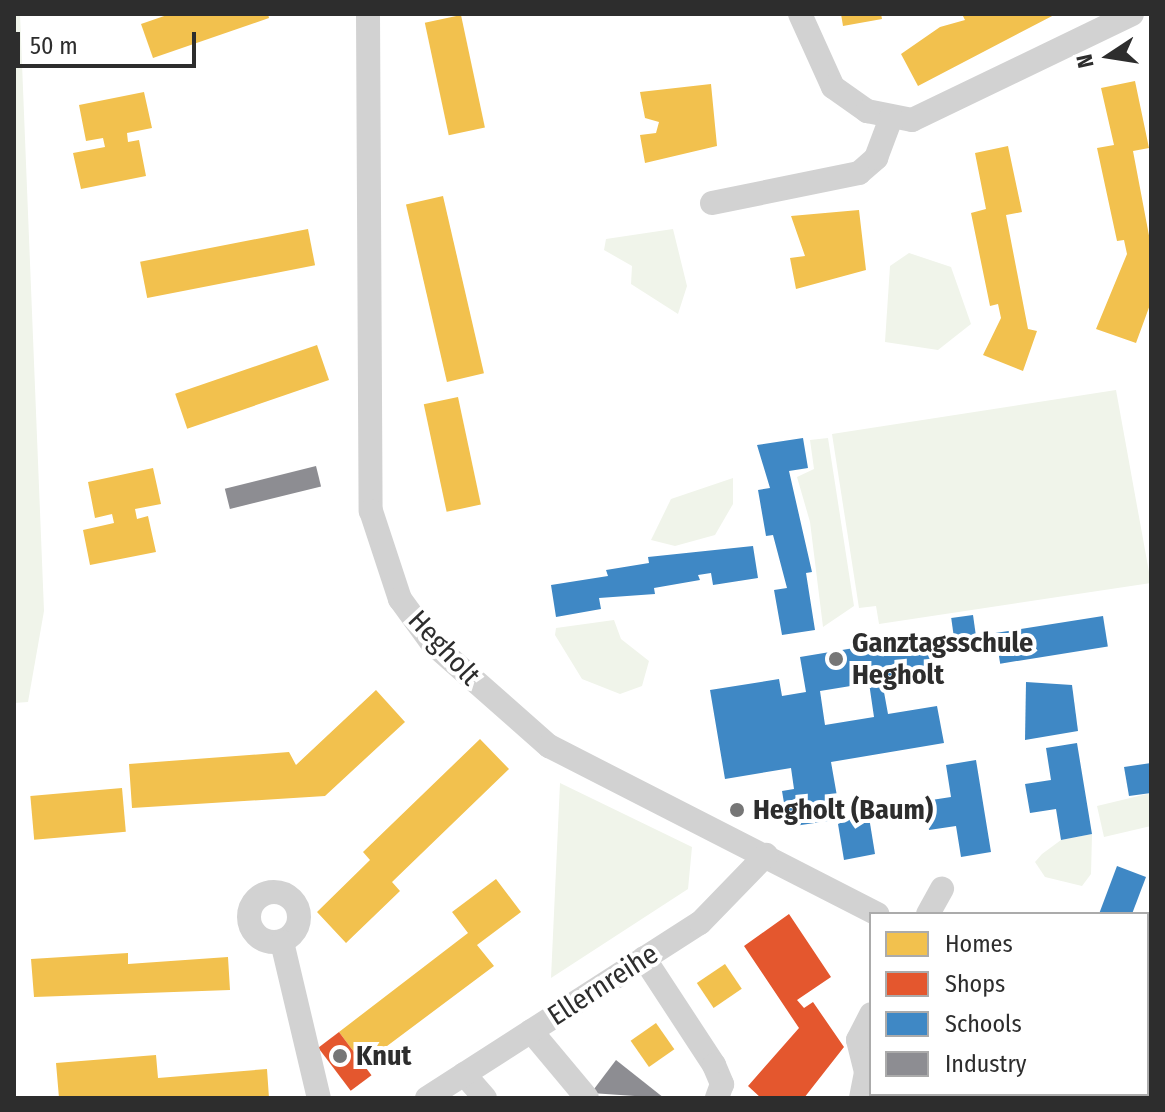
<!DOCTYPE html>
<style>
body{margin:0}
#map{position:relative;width:1165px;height:1112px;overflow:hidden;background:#fff;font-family:"Fira Sans Condensed",sans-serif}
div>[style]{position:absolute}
.green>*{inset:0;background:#f0f4ea}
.homes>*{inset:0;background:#f2c14e;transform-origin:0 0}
.shops>*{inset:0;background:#e4572e;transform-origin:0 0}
.schools>*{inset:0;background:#3f88c5;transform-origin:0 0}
.industry>*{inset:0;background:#8d8d92;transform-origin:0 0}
.minor>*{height:24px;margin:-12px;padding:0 12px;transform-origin:12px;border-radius:12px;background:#d2d2d2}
.minor>.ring{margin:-12px;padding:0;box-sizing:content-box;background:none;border:24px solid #d2d2d2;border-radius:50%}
.dots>*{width:22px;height:22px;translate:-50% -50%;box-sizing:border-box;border:4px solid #fff;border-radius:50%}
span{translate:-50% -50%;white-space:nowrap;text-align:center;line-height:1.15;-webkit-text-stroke:8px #fff;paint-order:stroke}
.poi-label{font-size:28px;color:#2d2d2d;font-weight:700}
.left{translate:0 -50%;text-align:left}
.street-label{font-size:28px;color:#2d2d2d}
.frame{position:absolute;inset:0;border:16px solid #2d2d2d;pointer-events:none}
.legend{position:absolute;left:869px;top:912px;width:280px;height:184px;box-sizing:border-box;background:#fff;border:2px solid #ababab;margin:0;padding:10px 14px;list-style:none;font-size:24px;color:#2d2d2d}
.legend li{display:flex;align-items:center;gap:16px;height:40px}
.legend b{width:40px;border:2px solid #ababab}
.north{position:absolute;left:1069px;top:16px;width:80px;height:80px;-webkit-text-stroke:6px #fff;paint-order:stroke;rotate:258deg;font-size:22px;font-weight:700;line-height:32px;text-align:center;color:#2d2d2d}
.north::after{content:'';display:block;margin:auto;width:28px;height:36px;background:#2d2d2d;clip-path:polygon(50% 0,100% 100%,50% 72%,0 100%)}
.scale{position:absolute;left:16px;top:32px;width:180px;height:36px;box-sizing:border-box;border:4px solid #2d2d2d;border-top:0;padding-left:10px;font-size:24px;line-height:28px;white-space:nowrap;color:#2d2d2d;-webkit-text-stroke:6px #fff;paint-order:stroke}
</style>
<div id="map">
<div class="green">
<i style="clip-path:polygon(14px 14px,20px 14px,44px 611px,28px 702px,14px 703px)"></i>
<i style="clip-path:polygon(673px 229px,687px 286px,678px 314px,631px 284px,632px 266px,604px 250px,606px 239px)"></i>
<i style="clip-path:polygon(909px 253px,951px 267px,971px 324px,938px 350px,885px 342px,890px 266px)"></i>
<i style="clip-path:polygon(1116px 390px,1151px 583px,879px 624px,876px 606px,859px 608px,832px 434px)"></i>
<i style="clip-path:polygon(828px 438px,854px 606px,823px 627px,810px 522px,797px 477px,814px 469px,810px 440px)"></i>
<i style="clip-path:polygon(733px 478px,733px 504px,715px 535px,675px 546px,651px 540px,671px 499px)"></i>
<i style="clip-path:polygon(614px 620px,621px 639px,649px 661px,642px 686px,620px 694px,582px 679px,555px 635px,556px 628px)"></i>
<i style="clip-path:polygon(560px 783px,692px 847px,688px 889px,551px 978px)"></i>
<i style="clip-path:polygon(1151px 793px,1151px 826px,1104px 837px,1097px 806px)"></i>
<i style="clip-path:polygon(1092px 834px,1091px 874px,1082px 886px,1045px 877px,1035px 862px,1042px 854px,1061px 840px)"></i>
</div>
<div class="homes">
<i style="clip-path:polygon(170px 14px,268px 14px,269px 18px,153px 58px,141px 24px)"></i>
<i style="clip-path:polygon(841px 14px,881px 14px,882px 19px,843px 26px)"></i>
<i style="clip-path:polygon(962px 14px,1056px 14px,918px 86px,901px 54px,940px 27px,965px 20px)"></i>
<i style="left:461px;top:15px;width:115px;height:37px;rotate:78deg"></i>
<i style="clip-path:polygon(1135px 81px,1149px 148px,1133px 151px,1151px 246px,1151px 302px,1136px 343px,1096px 329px,1127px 254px,1124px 240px,1117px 241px,1097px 148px,1114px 145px,1101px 88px)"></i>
<i style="clip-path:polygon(711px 84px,717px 146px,645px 163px,640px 135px,656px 133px,659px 122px,645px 118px,640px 92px)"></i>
<i style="clip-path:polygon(144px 92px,152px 128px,127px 133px,128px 142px,139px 140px,146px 176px,81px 189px,73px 153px,105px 147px,103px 138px,86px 141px,79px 105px)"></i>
<i style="clip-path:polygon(1008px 146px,1022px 212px,1006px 215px,1028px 329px,1037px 331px,1023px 371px,983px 355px,1001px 318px,998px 304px,990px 306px,971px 213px,986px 209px,975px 153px)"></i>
<i style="left:443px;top:196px;width:182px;height:38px;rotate:77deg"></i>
<i style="clip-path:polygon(859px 210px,866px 270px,796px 289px,790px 258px,805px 256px,791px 216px)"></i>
<i style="left:308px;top:229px;width:37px;height:171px;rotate:79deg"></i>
<i style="left:317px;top:345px;width:37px;height:150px;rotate:71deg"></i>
<i style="left:458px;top:397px;width:110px;height:35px;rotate:78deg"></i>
<i style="clip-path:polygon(153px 468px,161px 504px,135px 509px,137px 519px,148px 516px,156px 552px,90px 565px,83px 530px,114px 523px,112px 514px,95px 518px,88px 482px)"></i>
<i style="clip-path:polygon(376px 690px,405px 722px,325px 796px,132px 808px,129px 764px,289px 752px,296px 765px)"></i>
<i style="clip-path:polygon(480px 739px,509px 769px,392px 882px,400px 891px,346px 943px,317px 912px,370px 860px,363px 852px)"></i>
<i style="left:122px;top:788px;width:44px;height:92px;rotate:85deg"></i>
<i style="clip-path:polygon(496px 879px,521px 912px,477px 945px,494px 966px,363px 1064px,339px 1032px,468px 933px,452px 912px)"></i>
<i style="clip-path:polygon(128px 953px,128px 964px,228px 957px,230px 990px,34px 997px,31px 959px)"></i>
<i style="left:725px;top:964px;width:30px;height:34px;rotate:56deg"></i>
<i style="left:656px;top:1023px;width:32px;height:31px;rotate:55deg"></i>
<i style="clip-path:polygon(156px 1055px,158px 1078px,267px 1069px,269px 1098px,59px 1098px,56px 1063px)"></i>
</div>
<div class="shops">
<i style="clip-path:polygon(789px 914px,831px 977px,797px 1000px,804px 1008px,813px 1002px,844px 1047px,804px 1098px,761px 1098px,748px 1086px,799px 1028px,744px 946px)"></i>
<i style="left:339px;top:1032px;width:54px;height:26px;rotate:53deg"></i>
</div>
<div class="schools">
<i style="clip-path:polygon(803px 438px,808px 468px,789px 471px,812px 572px,806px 573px,815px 630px,782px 635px,774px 590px,787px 588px,773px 535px,766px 536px,758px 490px,770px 488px,757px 445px)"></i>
<i style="clip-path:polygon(753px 546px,758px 578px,713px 585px,711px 573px,698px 575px,700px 580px,654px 588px,655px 594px,599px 598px,601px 609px,556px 617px,551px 585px,608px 576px,606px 570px,649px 563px,648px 557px)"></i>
<i style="left:973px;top:615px;width:21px;height:22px;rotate:82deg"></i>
<i style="left:1103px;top:616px;width:31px;height:109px;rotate:81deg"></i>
<i style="clip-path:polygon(evenodd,926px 636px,932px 672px,882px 681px,888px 714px,937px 706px,944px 743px,831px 762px,841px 819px,788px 827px,782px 791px,794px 789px,791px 768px,725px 779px,710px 690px,779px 679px,782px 696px,806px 692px,800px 657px,926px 636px,869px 683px,874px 717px,825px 725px,820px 691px,869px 683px)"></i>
<i style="clip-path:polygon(1026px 682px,1072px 685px,1078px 731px,1025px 740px)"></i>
<i style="clip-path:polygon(1077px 743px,1092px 834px,1061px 840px,1056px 809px,1030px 813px,1025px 784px,1051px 780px,1046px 748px)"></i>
<i style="clip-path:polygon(976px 760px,991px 852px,961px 857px,956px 826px,929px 830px,925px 801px,951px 797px,946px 765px)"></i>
<i style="clip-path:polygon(1151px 763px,1151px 793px,1129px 796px,1124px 767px)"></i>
<i style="clip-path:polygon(868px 811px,875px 854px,844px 860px,838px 824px)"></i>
<i style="clip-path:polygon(1117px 866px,1146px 877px,1132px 914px,1099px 914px)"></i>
</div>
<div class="industry">
<i style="left:316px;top:466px;width:21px;height:94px;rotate:76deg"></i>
<i style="clip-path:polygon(616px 1060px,664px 1098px,591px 1093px)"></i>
</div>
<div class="minor">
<i style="left:368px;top:14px;width:497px;rotate:89.7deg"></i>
<i style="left:371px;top:511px;width:93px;rotate:71.8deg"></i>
<i style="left:400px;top:599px;width:54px;rotate:54deg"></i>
<i style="left:432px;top:643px;width:156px;rotate:41.4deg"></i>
<i style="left:549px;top:746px;width:369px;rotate:27.1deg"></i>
<i style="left:800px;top:14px;width:80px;rotate:65.7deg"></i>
<i style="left:833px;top:87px;width:42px;rotate:35.2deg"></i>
<i style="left:867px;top:111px;width:46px;rotate:11.3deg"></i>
<i style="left:912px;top:120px;width:244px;rotate:-25.7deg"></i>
<i style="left:712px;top:203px;width:150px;rotate:-11.5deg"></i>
<i style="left:859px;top:173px;width:23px;rotate:-41deg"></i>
<i style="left:876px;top:158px;width:43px;rotate:-69.4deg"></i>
<i class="ring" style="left:249px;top:892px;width:26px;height:26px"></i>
<i style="left:928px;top:914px;width:29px;rotate:-61deg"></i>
<i style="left:282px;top:942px;width:160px;rotate:76.7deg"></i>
<i style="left:644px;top:958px;width:128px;rotate:56.8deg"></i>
<i style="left:714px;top:1065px;width:21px;rotate:67deg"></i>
<i style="left:722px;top:1084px;width:15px;rotate:110deg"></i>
<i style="left:531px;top:1031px;width:87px;rotate:50.1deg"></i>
<i style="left:1147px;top:1049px;width:4px;rotate:27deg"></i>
<i style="left:464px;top:1074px;width:32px;rotate:49deg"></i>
<i style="left:427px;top:1098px;width:324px;rotate:-32.7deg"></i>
<i style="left:700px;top:923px;width:95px;rotate:-45.9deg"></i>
<i style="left:861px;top:1098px;width:26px;rotate:-79deg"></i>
<i style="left:866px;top:1072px;width:33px;rotate:-104deg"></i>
<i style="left:858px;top:1040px;width:29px;rotate:-63deg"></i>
<i style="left:991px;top:1098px;width:4px;rotate:-63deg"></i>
<i style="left:1035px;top:1098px;width:4px;rotate:-63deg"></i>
</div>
<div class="dots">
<i style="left:836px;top:659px;background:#767676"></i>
<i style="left:737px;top:810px;background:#767676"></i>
<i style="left:340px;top:1056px;background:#767676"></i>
</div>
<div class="poi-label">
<span class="left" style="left:852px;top:659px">Ganztagsschule<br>Hegholt</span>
<span class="left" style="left:753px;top:810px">Hegholt (Baum)</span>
<span class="left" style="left:356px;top:1056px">Knut</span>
</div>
<div class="street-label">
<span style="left:444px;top:648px;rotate:47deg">Hegholt</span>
<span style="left:603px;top:985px;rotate:-33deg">Ellernreihe</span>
</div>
<div class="frame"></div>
<ul class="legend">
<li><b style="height:22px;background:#f2c14e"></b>Homes</li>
<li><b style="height:22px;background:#e4572e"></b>Shops</li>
<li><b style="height:22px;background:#3f88c5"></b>Schools</li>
<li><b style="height:22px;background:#8d8d92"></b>Industry</li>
</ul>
<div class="north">N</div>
<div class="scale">50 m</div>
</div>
